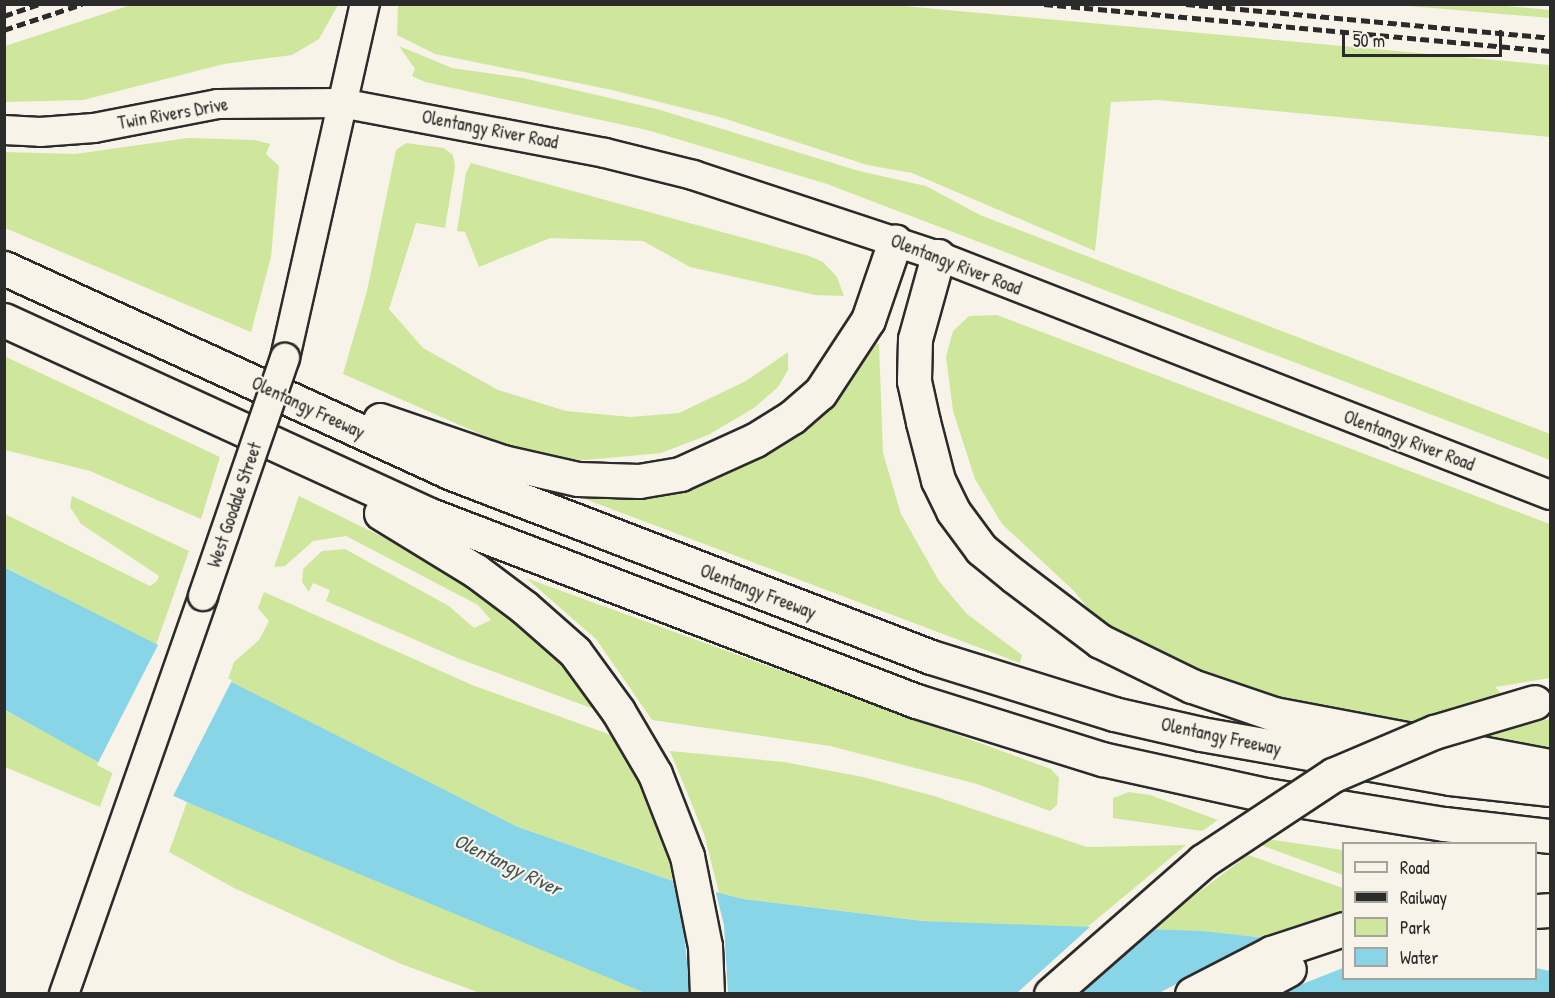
<!DOCTYPE html>
<style>
body{margin:0}
#map{position:relative;width:1555px;height:998px;overflow:hidden;background:#f7f3e8;font-family:"Patrick Hand",sans-serif}
div>[style]{position:absolute}
.green>*{inset:0;background:#cee79d}
.water>*{inset:0;background:#89d5e8}
.pier>*{inset:0;background:#f7f3e8;transform-origin:0 0}
.roads{filter:drop-shadow(2px 0 #2b2b2b) drop-shadow(-2px 0 #2b2b2b) drop-shadow(0 2px #2b2b2b) drop-shadow(0 -2px #2b2b2b)}
.secondary>*{height:28px;margin:-14px;padding:0 14px;transform-origin:14px;border-radius:14px;background:#f7f3e8}
.motorway>*{height:33px;margin:-16.5px;padding:0 16.5px;transform-origin:16.5px;border-radius:16.5px;background:#f7f3e8}
.rail>*{height:4.5px;margin-top:-2.25px;transform-origin:0;background:repeating-linear-gradient(90deg,#2b2b2b 0 9px,transparent 0 13.5px)}
.bridges{filter:drop-shadow(2px 0 #2b2b2b) drop-shadow(-2px 0 #2b2b2b) drop-shadow(0 2px #2b2b2b) drop-shadow(0 -2px #2b2b2b)}
.secondary-bridge>*{height:28px;margin:-14px;padding:0 14px;transform-origin:14px;border-radius:14px;background:#f7f3e8}
.motorway-bridge>*{height:33px;margin:-16.5px;padding:0 16.5px;transform-origin:16.5px;border-radius:16.5px;background:#f7f3e8}
span{translate:-50% -50%;white-space:nowrap;text-align:center;line-height:1.15;-webkit-text-stroke:4.5px #f7f3e8;paint-order:stroke}
.street-label{font-size:18px;color:#2b2b2b}
.water-label{font-size:20px;color:#42565a;font-style:italic}
.frame{position:absolute;inset:0;border:6px solid #2b2b2b;pointer-events:none}
.legend{position:absolute;left:1342px;top:842px;width:195px;height:138px;box-sizing:border-box;background:#f7f3e8;border:2px solid #a5a39c;margin:0;padding:8px 10px;list-style:none;font-size:18px;color:#2b2b2b}
.legend li{display:flex;align-items:center;gap:12px;height:30px}
.legend b{width:30px;border:2px solid #a5a39c}
.scale{position:absolute;left:1342px;top:30px;width:160px;height:27px;box-sizing:border-box;border:3px solid #2b2b2b;border-top:0;padding-left:8px;font-size:18px;line-height:21px;white-space:nowrap;color:#2b2b2b;-webkit-text-stroke:4px #f7f3e8;paint-order:stroke}
</style>
<div id="map">
<div class="green">
<i style="clip-path:polygon(131px 5px,131px 4px,338px 5px,319px 39px,292px 55px,224px 64px,83px 100px,5px 102px,5px 46px)"></i>
<i style="clip-path:polygon(398px 5px,893px 5px,1550px 65px,1550px 137px,1158px 100px,1111px 102px,1095px 251px,912px 173px,867px 165px,723px 118px,612px 90px,435px 54px,397px 35px)"></i>
<i style="clip-path:polygon(1397px 5px,1496px 5px,1550px 10px,1550px 18px)"></i>
<i style="clip-path:polygon(399px 46px,452px 68px,523px 78px,657px 109px,859px 171px,926px 186px,980px 215px,1550px 434px,1550px 460px,827px 184px,647px 130px,425px 82px,412px 76px,415px 69px)"></i>
<i style="clip-path:polygon(188px 138px,255px 140px,270px 144px,266px 154px,279px 166px,271px 257px,251px 332px,5px 228px,5px 152px,75px 154px)"></i>
<i style="clip-path:polygon(406px 143px,444px 148px,453px 155px,455px 167px,445px 228px,416px 223px,389px 309px,423px 348px,498px 390px,566px 411px,631px 417px,679px 413px,746px 381px,788px 352px,788px 370px,778px 387px,754px 408px,708px 435px,661px 453px,586px 460px,557px 458px,494px 440px,343px 374px,367px 291px,396px 150px)"></i>
<i style="clip-path:polygon(471px 163px,809px 256px,823px 262px,837px 277px,844px 296px,815px 295px,690px 267px,643px 241px,550px 238px,479px 267px,465px 232px,457px 231px,466px 173px)"></i>
<i style="clip-path:polygon(997px 315px,1550px 524px,1550px 678px,1495px 687px,1530px 724px,1550px 719px,1550px 754px,1342px 719px,1209px 678px,1101px 624px,1074px 591px,1002px 524px,975px 479px,953px 411px,946px 357px,953px 331px,969px 316px)"></i>
<i style="clip-path:polygon(873px 343px,879px 344px,883px 453px,901px 514px,939px 581px,967px 614px,1022px 655px,1020px 663px,569px 493px,675px 486px)"></i>
<i style="clip-path:polygon(4px 356px,220px 457px,201px 519px,90px 471px,5px 450px)"></i>
<i style="clip-path:polygon(72px 496px,189px 551px,156px 645px,5px 567px,5px 514px,150px 586px,157px 581px,159px 576px,81px 524px,70px 507px)"></i>
<i style="clip-path:polygon(299px 496px,442px 566px,507px 612px,573px 672px,599px 711px,457px 658px,326px 601px,330px 590px,313px 583px,309px 592px,302px 582px,303px 569px,322px 551px,345px 549px,449px 606px,474px 628px,491px 620px,478px 605px,346px 536px,313px 541px,285px 566px,274px 567px)"></i>
<i style="clip-path:polygon(526px 578px,1051px 769px,1059px 778px,1057px 805px,1050px 811px,977px 784px,830px 746px,652px 720px,596px 639px)"></i>
<i style="clip-path:polygon(264px 592px,472px 685px,614px 736px,647px 791px,664px 837px,673px 881px,518px 827px,227px 682px,234px 662px,259px 640px,269px 621px,258px 608px)"></i>
<i style="clip-path:polygon(4px 710px,114px 769px,100px 807px,5px 767px)"></i>
<i style="clip-path:polygon(670px 751px,784px 762px,863px 777px,934px 796px,1087px 847px,1186px 845px,1085px 929px,923px 921px,743px 899px,719px 893px,704px 834px)"></i>
<i style="clip-path:polygon(1129px 792px,1150px 795px,1218px 820px,1202px 831px,1113px 818px,1113px 798px)"></i>
<i style="clip-path:polygon(187px 802px,493px 928px,645px 993px,480px 993px,401px 964px,234px 888px,169px 852px)"></i>
<i style="clip-path:polygon(1266px 839px,1343px 850px,1343px 875px,1260px 845px)"></i>
<i style="clip-path:polygon(1248px 855px,1343px 888px,1343px 911px,1263px 937px,1150px 929px)"></i>
</div>
<div class="water">
<i style="clip-path:polygon(4px 567px,518px 827px,673px 881px,743px 899px,923px 921px,1201px 931px,1343px 946px,1344px 978px,1536px 978px,1536px 968px,1550px 971px,1550px 993px,645px 993px,196px 806px,102px 764px,5px 710px)"></i>
</div>
<div class="pier">
<i style="left:159px;top:643px;width:82px;height:137px;rotate:27deg"></i>
<i style="clip-path:polygon(672px 878px,715px 889px,724px 925px,728px 993px,690px 993px,683px 923px)"></i>
<i style="clip-path:polygon(1091px 926px,1153px 926px,1078px 994px,1017px 993px)"></i>
<i style="clip-path:polygon(1277px 936px,1344px 943px,1343px 968px,1277px 994px,1159px 993px,1237px 952px)"></i>
</div>
<div class="roads">
<div class="secondary">
<i style="left:4px;top:130px;width:36px;rotate:3deg"></i>
<i style="left:40px;top:132px;width:54px;rotate:-4.2deg"></i>
<i style="left:94px;top:128px;width:126px;rotate:-11deg"></i>
<i style="left:218px;top:104px;width:123px;rotate:-0.5deg"></i>
<i style="left:341px;top:103px;width:269px;rotate:10.7deg"></i>
<i style="left:605px;top:153px;width:91px;rotate:14deg"></i>
<i style="left:693px;top:175px;width:258px;rotate:18.3deg"></i>
<i style="left:938px;top:256px;width:657px;rotate:21.33deg"></i>
<i style="left:285px;top:358px;width:363px;rotate:-77.3deg"></i>
<i style="left:64px;top:994px;width:422px;rotate:-70.7deg"></i>
</div>
<div class="motorway">
<i style="left:938px;top:256px;width:86px;rotate:105.5deg"></i>
<i style="left:915px;top:339px;width:42px;rotate:91.4deg"></i>
<i style="left:914px;top:381px;width:42px;rotate:77.6deg"></i>
<i style="left:923px;top:422px;width:60px;rotate:75.5deg"></i>
<i style="left:938px;top:480px;width:34px;rotate:64deg"></i>
<i style="left:953px;top:511px;width:47px;rotate:53.6deg"></i>
<i style="left:981px;top:549px;width:43px;rotate:39.3deg"></i>
<i style="left:1014px;top:576px;width:108px;rotate:37.1deg"></i>
<i style="left:1100px;top:641px;width:102px;rotate:26.1deg"></i>
<i style="left:1192px;top:686px;width:87px;rotate:18.9deg"></i>
<i style="left:1274px;top:714px;width:281px;rotate:10.7deg"></i>
<i style="left:4px;top:268px;width:490px;rotate:24.6deg"></i>
<i style="left:449px;top:472px;width:516px;rotate:21deg"></i>
<i style="left:931px;top:657px;width:192px;rotate:17.3deg"></i>
<i style="left:1114px;top:714px;width:89px;rotate:12.9deg"></i>
<i style="left:1201px;top:734px;width:253px;rotate:10deg"></i>
<i style="left:1450px;top:778px;width:101px;rotate:6.3deg"></i>
<i style="left:4px;top:320px;width:469px;rotate:24.6deg"></i>
<i style="left:430px;top:515px;width:520px;rotate:20.94deg"></i>
<i style="left:916px;top:701px;width:195px;rotate:17.3deg"></i>
<i style="left:1102px;top:759px;width:168px;rotate:12.4deg"></i>
<i style="left:1266px;top:795px;width:180px;rotate:9.3deg"></i>
<i style="left:1444px;top:824px;width:107px;rotate:6.5deg"></i>
<i style="left:380px;top:420px;width:130px;rotate:18.9deg"></i>
<i style="left:503px;top:462px;width:77px;rotate:12.8deg"></i>
<i style="left:578px;top:479px;width:61px;rotate:1.9deg"></i>
<i style="left:639px;top:481px;width:42px;rotate:-9.7deg"></i>
<i style="left:680px;top:474px;width:82px;rotate:-24.4deg"></i>
<i style="left:755px;top:440px;width:44px;rotate:-31.9deg"></i>
<i style="left:792px;top:417px;width:37px;rotate:-41deg"></i>
<i style="left:820px;top:393px;width:87px;rotate:-56.7deg"></i>
<i style="left:868px;top:320px;width:83px;rotate:-71.1deg"></i>
<i style="left:381px;top:513px;width:111px;rotate:31.4deg"></i>
<i style="left:476px;top:571px;width:60px;rotate:36.9deg"></i>
<i style="left:524px;top:607px;width:68px;rotate:41.4deg"></i>
<i style="left:575px;top:652px;width:73px;rotate:53.9deg"></i>
<i style="left:618px;top:711px;width:73px;rotate:59.6deg"></i>
<i style="left:655px;top:774px;width:88px;rotate:68.7deg"></i>
<i style="left:687px;top:856px;width:92px;rotate:78.7deg"></i>
<i style="left:705px;top:946px;width:48px;rotate:87.6deg"></i>
<i style="left:1536px;top:911px;width:14px;rotate:-4deg"></i>
<i style="left:1192px;top:994px;width:89px;rotate:-27.4deg"></i>
<i style="left:1271px;top:953px;width:77px;rotate:-18.2deg"></i>
<i style="left:1243px;top:994px;width:52px;rotate:-28.5deg"></i>
</div>
</div>
<div class="rail">
<i style="left:1044px;top:4px;width:508px;rotate:5.31deg"></i>
<i style="left:1186px;top:4px;width:366px;rotate:5.3deg"></i>
<i style="left:4px;top:16px;width:36px;rotate:-19deg"></i>
<i style="left:4px;top:30px;width:82px;rotate:-18.4deg"></i>
</div>
<div class="bridges">
<div class="secondary-bridge">
<i style="left:203px;top:596px;width:252px;rotate:-71deg"></i>
</div>
<div class="motorway-bridge">
<i style="left:1051px;top:994px;width:202px;rotate:-41.2deg"></i>
<i style="left:1203px;top:861px;width:156px;rotate:-33.5deg"></i>
<i style="left:1333px;top:775px;width:110px;rotate:-23.1deg"></i>
<i style="left:1434px;top:732px;width:105px;rotate:-16.5deg"></i>
</div>
</div>
<div class="street-label">
<span style="left:173px;top:114px;rotate:-10deg">Twin Rivers Drive</span>
<span style="left:490px;top:130px;rotate:11deg">Olentangy River Road</span>
<span style="left:956px;top:265px;rotate:21deg">Olentangy River Road</span>
<span style="left:308px;top:408px;rotate:25deg">Olentangy Freeway</span>
<span style="left:1409px;top:441px;rotate:21deg">Olentangy River Road</span>
<span style="left:235px;top:505px;rotate:-71deg">West Goodale Street</span>
<span style="left:758px;top:592px;rotate:21deg">Olentangy Freeway</span>
<span style="left:1221px;top:737px;rotate:12deg">Olentangy Freeway</span>
</div>
<div class="water-label">
<span style="left:508px;top:864px;rotate:26deg">Olentangy River</span>
</div>
<div class="frame"></div>
<ul class="legend">
<li><b style="height:8px;background:#f7f3e8"></b>Road</li>
<li><b style="height:8px;background:#2b2b2b"></b>Railway</li>
<li><b style="height:16px;background:#cee79d"></b>Park</li>
<li><b style="height:16px;background:#89d5e8"></b>Water</li>
</ul>
<div class="scale">50 m</div>
</div>
